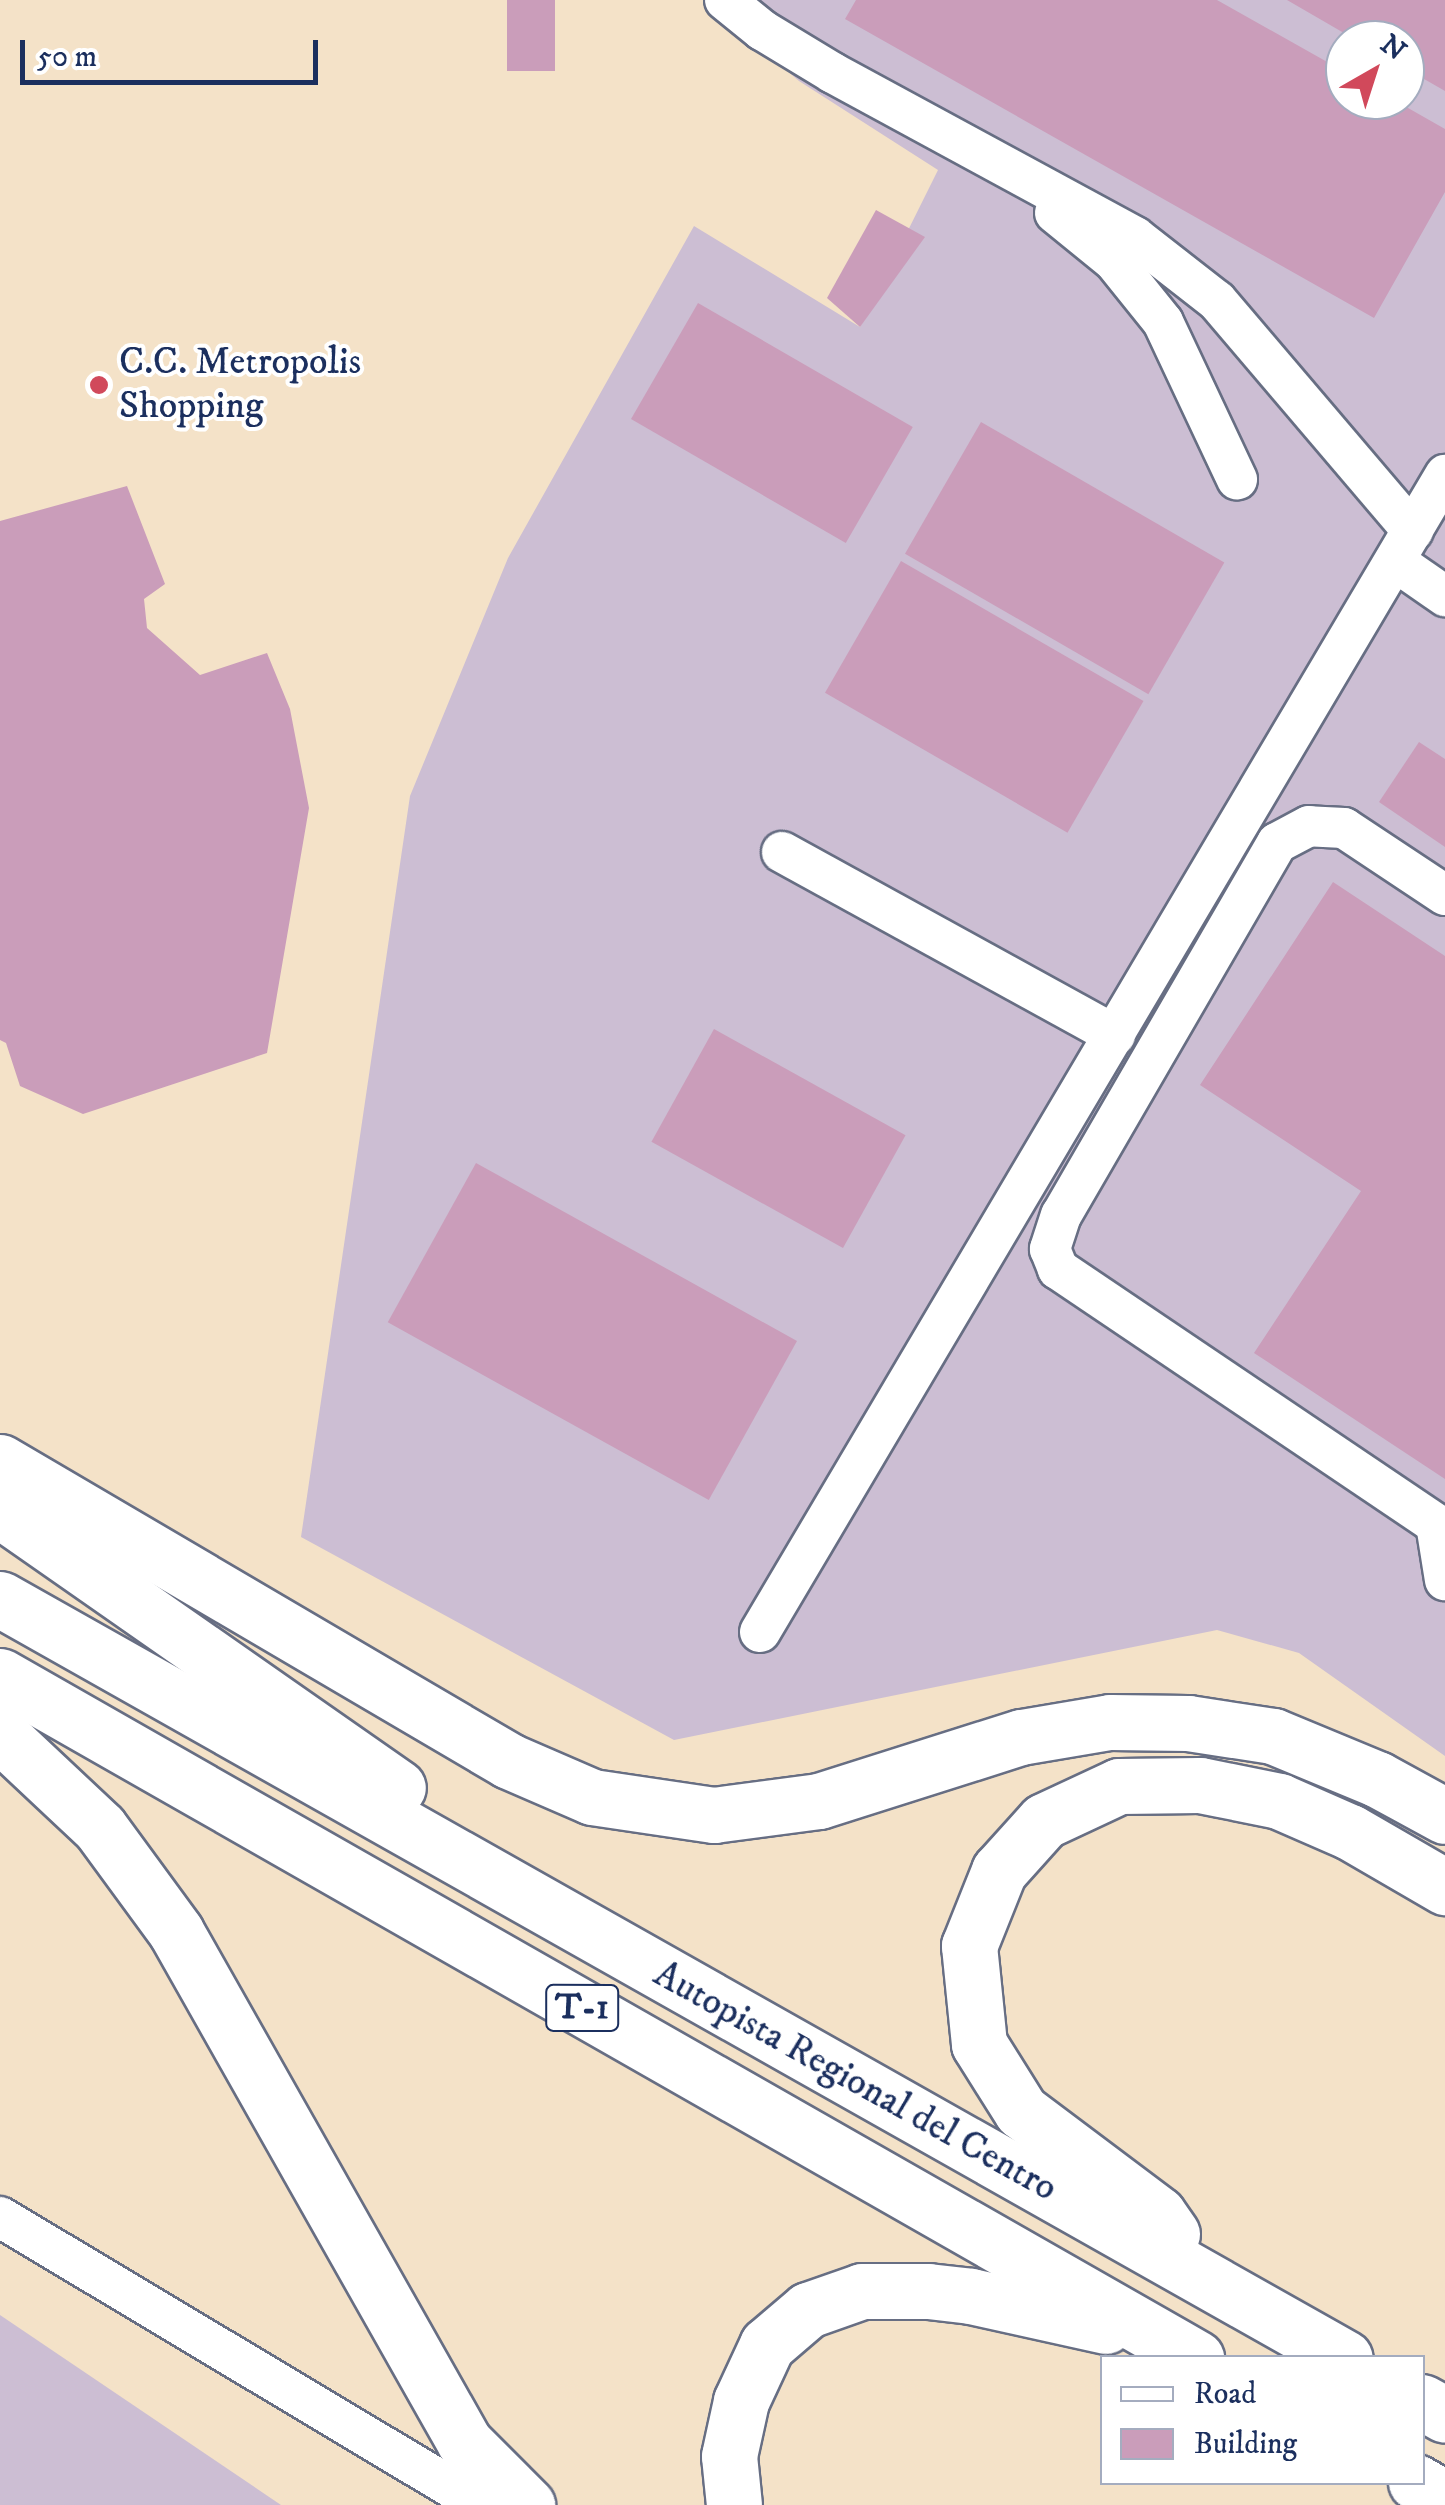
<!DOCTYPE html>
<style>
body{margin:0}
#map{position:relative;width:1445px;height:2505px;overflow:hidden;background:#f4e2c8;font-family:"IM FELL DW Pica",serif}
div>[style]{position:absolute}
.industrial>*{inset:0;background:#ccbed3}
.building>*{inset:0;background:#ca9dba;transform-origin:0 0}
.roads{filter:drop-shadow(2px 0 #676e83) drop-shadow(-2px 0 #676e83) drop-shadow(0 2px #676e83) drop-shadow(0 -2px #676e83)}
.minor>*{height:40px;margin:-20px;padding:0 20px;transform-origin:20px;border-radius:20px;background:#fff}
.highway>*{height:55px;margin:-27.5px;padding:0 27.5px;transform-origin:27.5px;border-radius:27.5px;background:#fff}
.dots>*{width:28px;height:28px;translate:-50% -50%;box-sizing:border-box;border:5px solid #fff;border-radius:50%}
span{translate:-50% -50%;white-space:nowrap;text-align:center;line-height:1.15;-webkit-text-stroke:8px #fff;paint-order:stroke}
.shield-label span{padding:2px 8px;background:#fff;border:2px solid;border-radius:8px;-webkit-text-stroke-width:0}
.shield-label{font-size:35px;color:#1b2f5e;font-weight:700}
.poi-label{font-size:38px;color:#1b2f5e}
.left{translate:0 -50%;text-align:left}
.street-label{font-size:38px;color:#1b2f5e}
.legend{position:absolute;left:1100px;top:2355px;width:325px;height:130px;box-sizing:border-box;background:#fff;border:2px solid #a4acbf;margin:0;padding:12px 18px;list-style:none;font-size:30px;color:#1b2f5e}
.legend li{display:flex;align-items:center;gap:20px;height:50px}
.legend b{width:50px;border:2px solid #a4acbf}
.north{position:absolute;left:1325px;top:20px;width:100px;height:100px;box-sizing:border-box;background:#fff;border:2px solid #a4acbf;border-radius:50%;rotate:39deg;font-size:28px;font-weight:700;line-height:40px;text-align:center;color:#1b2f5e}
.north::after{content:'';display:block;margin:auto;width:35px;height:45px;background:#d1495b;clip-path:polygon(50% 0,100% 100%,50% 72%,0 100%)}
.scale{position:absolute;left:20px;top:40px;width:298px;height:45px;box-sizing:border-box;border:5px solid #1b2f5e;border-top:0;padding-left:12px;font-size:30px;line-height:35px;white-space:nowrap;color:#1b2f5e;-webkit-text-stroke:8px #fff;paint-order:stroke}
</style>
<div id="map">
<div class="industrial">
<i style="clip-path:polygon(evenodd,704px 0,1445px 0,1445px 1756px,1299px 1653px,1217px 1630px,674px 1740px,301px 1537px,410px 796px,508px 558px,694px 226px,860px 327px,938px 170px,799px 81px,704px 0,1345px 40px,1405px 40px,1405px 100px,1345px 100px,1345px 40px)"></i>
<i style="clip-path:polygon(0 2315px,281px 2505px,0 2505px)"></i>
</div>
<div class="building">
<i style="left:507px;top:0;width:48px;height:71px"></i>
<i style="clip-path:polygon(856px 0,1217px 0,1345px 72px,1345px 100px,1394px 100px,1445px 129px,1445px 192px,1374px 318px,845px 19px)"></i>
<i style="clip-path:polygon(1287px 0,1445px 0,1445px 91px,1405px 68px,1405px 40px,1356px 40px)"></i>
<i style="clip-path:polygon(876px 210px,925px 237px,860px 327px,827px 298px)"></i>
<i style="left:698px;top:303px;width:248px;height:134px;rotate:30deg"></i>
<i style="left:981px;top:422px;width:281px;height:152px;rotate:30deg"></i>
<i style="clip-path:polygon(127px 486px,165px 584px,144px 599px,147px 628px,200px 675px,267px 653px,290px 709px,309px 808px,267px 1053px,83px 1114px,20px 1086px,6px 1043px,0 1040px,0 521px)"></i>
<i style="left:901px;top:561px;width:280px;height:152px;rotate:30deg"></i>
<i style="clip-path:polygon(1419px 742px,1445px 759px,1445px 847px,1379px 802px)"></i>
<i style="clip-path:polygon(1333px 882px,1445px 956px,1445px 1479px,1254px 1353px,1361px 1191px,1200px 1085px)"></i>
<i style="left:714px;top:1029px;width:219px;height:129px;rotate:29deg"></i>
<i style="left:476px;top:1163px;width:367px;height:182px;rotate:29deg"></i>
</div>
<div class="roads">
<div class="minor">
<i style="left:725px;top:0;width:48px;rotate:39deg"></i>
<i style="left:762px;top:30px;width:83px;rotate:31.2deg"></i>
<i style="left:833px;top:73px;width:344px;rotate:28.5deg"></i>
<i style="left:1135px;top:237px;width:104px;rotate:38deg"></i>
<i style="left:1217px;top:301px;width:302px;rotate:49.6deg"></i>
<i style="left:1055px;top:213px;width:76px;rotate:39.1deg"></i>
<i style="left:1114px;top:261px;width:78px;rotate:51.2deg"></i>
<i style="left:1163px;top:322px;width:174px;rotate:64.8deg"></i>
<i style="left:1396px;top:562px;width:60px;rotate:34.8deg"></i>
<i style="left:782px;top:852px;width:380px;rotate:28.8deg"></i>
<i style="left:1445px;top:895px;width:121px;rotate:-146.4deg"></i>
<i style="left:1344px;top:828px;width:35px;rotate:-177deg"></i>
<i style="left:1309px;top:826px;width:36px;rotate:152deg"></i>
<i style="left:1277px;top:843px;width:430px;rotate:120.1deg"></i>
<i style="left:1061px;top:1215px;width:36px;rotate:108deg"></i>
<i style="left:1050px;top:1249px;width:22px;rotate:68deg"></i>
<i style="left:1058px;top:1269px;width:456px;rotate:34deg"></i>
<i style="left:1436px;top:1524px;width:57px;rotate:80.9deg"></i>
<i style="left:760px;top:1632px;width:1345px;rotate:-59.37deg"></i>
<i style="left:0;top:2217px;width:561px;rotate:30.91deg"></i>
</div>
<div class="highway">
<i style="left:0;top:1462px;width:590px;rotate:30.43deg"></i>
<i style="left:509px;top:1761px;width:90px;rotate:23.4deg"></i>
<i style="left:592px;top:1797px;width:123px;rotate:8.4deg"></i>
<i style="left:714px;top:1815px;width:106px;rotate:-7.6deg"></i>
<i style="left:819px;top:1801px;width:212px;rotate:-17.6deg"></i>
<i style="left:1021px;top:1737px;width:90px;rotate:-9.6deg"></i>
<i style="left:1110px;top:1722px;width:78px;rotate:0.7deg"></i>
<i style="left:1188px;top:1723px;width:86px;rotate:8.7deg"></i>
<i style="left:1273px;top:1736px;width:113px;rotate:22.5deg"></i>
<i style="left:1377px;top:1779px;width:77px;rotate:28.6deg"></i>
<i style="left:0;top:1510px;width:485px;rotate:34.9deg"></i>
<i style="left:0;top:1599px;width:1544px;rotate:29.44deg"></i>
<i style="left:0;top:1676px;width:1377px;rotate:29.69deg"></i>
<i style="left:0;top:1734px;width:137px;rotate:43.2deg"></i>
<i style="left:100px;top:1828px;width:129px;rotate:53.8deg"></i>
<i style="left:176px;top:1932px;width:587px;rotate:60.51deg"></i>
<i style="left:465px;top:2443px;width:88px;rotate:45deg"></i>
<i style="left:1172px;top:2234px;width:24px;rotate:-125deg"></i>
<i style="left:1158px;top:2214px;width:171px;rotate:-143.1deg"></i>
<i style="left:1021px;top:2111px;width:79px;rotate:-122.1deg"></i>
<i style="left:979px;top:2044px;width:99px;rotate:-95.8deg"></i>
<i style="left:969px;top:1946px;width:81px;rotate:-68.2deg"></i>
<i style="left:999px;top:1871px;width:67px;rotate:-48deg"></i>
<i style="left:1044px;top:1821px;width:83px;rotate:-25deg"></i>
<i style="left:1119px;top:1786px;width:81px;rotate:-0.7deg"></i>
<i style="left:1200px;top:1785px;width:81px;rotate:11.4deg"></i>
<i style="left:1279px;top:1801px;width:77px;rotate:23.6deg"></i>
<i style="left:1350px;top:1832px;width:110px;rotate:30.1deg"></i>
<i style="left:1422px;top:2402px;width:26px;rotate:29deg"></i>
<i style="left:1416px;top:2482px;width:34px;rotate:30deg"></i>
<i style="left:734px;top:2505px;width:49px;rotate:-95.8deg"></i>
<i style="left:729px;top:2456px;width:56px;rotate:-77.7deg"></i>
<i style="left:741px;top:2401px;width:62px;rotate:-65.1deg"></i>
<i style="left:767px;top:2345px;width:54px;rotate:-40.5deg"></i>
<i style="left:808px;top:2310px;width:57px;rotate:-19.4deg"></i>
<i style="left:862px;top:2291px;width:66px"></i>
<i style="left:928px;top:2291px;width:43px;rotate:6.6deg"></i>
<i style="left:971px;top:2296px;width:138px;rotate:12.5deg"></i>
</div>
</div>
<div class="dots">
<i style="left:99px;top:385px;background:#d1495b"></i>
</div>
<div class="shield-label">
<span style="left:582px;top:2008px">T-1</span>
</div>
<div class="poi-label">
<span class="left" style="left:119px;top:385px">C.C. Metropolis<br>Shopping</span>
</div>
<div class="street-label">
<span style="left:855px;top:2082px;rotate:29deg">Autopista Regional del Centro</span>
</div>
<ul class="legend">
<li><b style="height:12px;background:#fff"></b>Road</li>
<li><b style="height:28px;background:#ca9dba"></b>Building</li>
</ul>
<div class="north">N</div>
<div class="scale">50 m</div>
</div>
